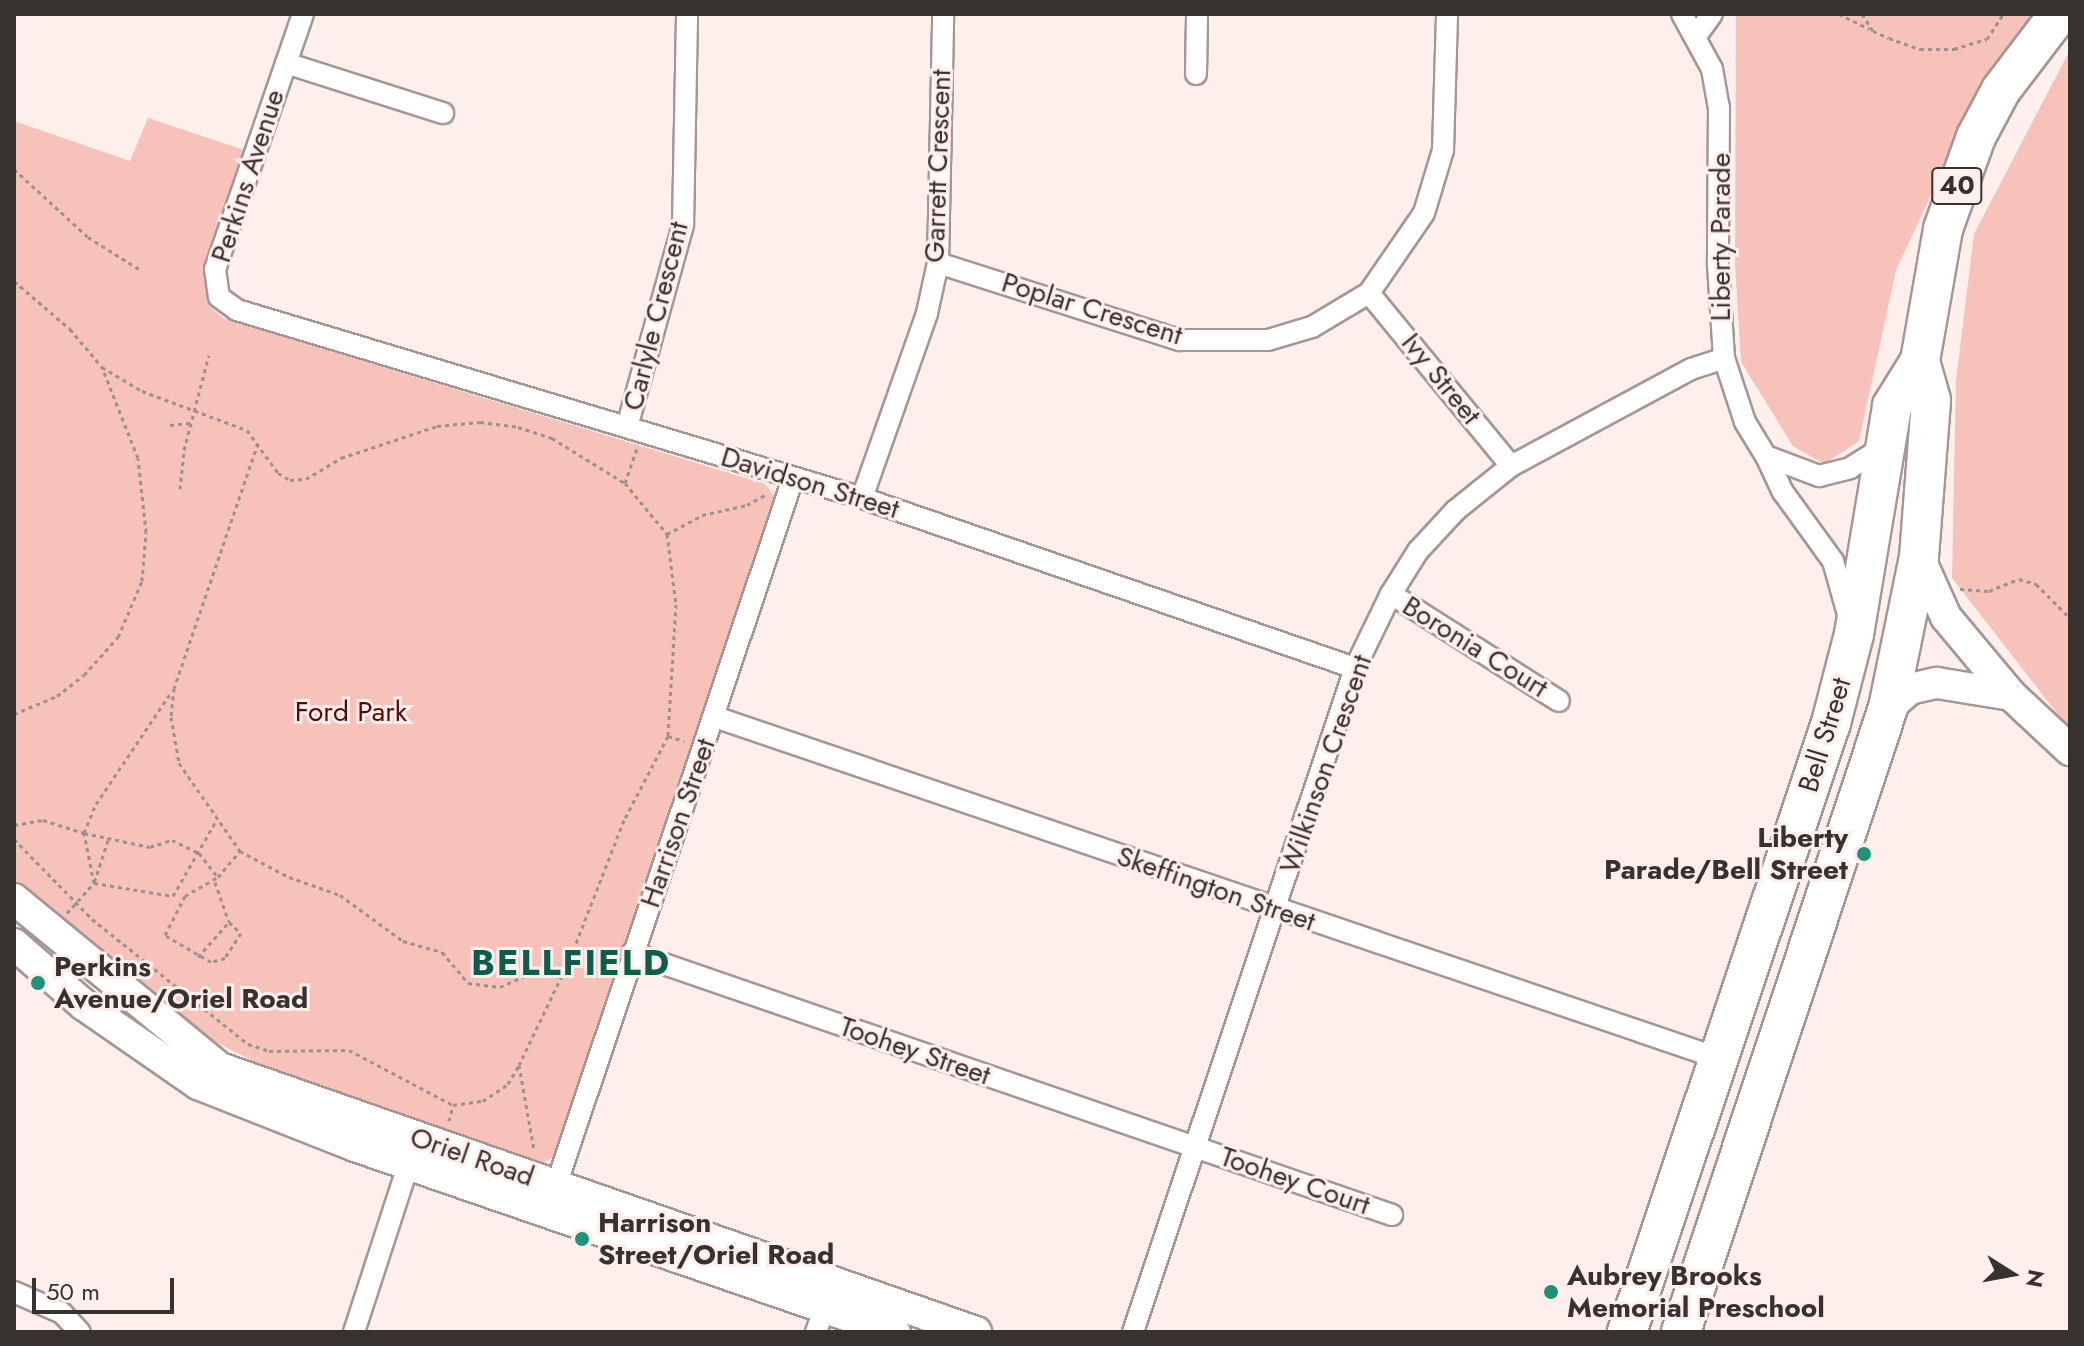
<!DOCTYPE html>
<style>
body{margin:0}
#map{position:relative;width:2084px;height:1346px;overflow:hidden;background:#feeeec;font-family:Jost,sans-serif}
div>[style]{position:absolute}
.green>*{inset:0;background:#f6c2ba}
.path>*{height:3px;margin-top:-1.5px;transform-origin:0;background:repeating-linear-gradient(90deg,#9c918f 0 4px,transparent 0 8px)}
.roads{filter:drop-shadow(2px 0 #a59694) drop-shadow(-2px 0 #a59694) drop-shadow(0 2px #a59694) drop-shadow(0 -2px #a59694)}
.street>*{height:20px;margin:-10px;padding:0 10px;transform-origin:10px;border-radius:10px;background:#fff}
.secondary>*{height:30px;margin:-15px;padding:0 15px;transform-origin:15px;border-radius:15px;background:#fff}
.highway>*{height:38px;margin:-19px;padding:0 19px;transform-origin:19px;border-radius:19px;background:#fff}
.dots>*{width:22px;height:22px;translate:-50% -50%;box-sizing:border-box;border:4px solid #feeeec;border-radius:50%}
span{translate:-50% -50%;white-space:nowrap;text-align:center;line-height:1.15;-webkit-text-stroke:6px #feeeec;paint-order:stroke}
.shield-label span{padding:2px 6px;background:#feeeec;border:2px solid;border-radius:6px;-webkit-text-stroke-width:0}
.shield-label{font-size:26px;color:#373130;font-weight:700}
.street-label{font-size:28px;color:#373130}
.park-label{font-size:28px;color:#560907}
.poi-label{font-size:28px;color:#373130;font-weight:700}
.right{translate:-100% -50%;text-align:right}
.left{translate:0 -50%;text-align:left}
.district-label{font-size:36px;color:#0b5e4a;font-weight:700;letter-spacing:2px}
.frame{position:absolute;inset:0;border:16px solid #373130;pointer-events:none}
.north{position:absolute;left:1972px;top:1234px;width:80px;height:80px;-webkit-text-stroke:6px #feeeec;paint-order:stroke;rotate:101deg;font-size:22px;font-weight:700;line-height:32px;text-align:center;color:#373130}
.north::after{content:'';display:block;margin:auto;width:28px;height:36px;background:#373130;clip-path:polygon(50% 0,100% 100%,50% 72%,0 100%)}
.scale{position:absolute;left:32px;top:1278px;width:142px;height:36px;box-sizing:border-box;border:4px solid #373130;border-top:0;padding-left:10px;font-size:24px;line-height:28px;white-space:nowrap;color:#373130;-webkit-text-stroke:6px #feeeec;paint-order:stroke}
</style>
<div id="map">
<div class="green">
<i style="clip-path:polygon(1736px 14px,2034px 14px,1991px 67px,1896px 270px,1859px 441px,1824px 464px,1793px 446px,1741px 362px,1735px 264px)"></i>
<i style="clip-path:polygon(2070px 50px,2070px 730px,1952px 578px,1956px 381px,1974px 234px)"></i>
<i style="clip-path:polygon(148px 118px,244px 150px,204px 279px,209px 306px,223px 318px,765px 484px,774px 496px,775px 511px,556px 1155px,544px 1163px,529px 1166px,309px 1088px,227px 1048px,167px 1013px,14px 882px,14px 121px,130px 161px)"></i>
</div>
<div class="path">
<i style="left:1839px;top:14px;width:34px;rotate:26deg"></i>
<i style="left:1862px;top:14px;width:20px;rotate:57deg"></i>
<i style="left:1873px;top:31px;width:17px;rotate:24deg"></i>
<i style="left:1889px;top:38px;width:33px;rotate:20deg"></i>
<i style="left:1920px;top:49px;width:34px"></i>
<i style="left:1954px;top:49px;width:34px;rotate:-17deg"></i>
<i style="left:1987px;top:39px;width:30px;rotate:-57deg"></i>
<i style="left:14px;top:169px;width:100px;rotate:42.6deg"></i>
<i style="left:88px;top:237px;width:60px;rotate:32.1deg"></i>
<i style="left:14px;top:281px;width:74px;rotate:40.6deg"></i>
<i style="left:70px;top:329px;width:50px;rotate:49.9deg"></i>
<i style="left:102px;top:367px;width:47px;rotate:31deg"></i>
<i style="left:142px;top:391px;width:112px;rotate:20.4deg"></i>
<i style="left:247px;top:430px;width:53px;rotate:54.2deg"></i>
<i style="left:278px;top:473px;width:14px;rotate:30deg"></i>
<i style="left:290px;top:480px;width:16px;rotate:-4deg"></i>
<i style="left:306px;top:479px;width:41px;rotate:-31deg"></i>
<i style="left:341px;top:458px;width:101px;rotate:-18.4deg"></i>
<i style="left:437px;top:426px;width:43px;rotate:-5.3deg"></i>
<i style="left:480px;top:422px;width:38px;rotate:7deg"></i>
<i style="left:518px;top:427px;width:36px;rotate:18deg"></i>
<i style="left:552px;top:438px;width:86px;rotate:31.7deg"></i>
<i style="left:625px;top:483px;width:66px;rotate:50.5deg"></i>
<i style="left:667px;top:534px;width:71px;rotate:82.7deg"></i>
<i style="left:676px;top:604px;width:132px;rotate:93.5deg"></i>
<i style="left:668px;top:736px;width:95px;rotate:117.6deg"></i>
<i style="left:624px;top:820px;width:151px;rotate:111.3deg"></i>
<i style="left:569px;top:961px;width:115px;rotate:115.7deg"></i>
<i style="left:170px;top:425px;width:20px;rotate:-6deg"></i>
<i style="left:258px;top:443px;width:259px;rotate:108.9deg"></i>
<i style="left:174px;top:688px;width:29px;rotate:96deg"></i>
<i style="left:171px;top:717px;width:47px;rotate:80.1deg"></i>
<i style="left:179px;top:763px;width:107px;rotate:55.3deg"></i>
<i style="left:240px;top:851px;width:55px;rotate:28deg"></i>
<i style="left:289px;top:877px;width:54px;rotate:19.4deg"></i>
<i style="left:340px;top:895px;width:78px;rotate:36.1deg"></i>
<i style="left:403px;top:941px;width:41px;rotate:15.8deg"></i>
<i style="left:442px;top:952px;width:40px;rotate:50deg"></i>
<i style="left:468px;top:983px;width:32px;rotate:7deg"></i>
<i style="left:500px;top:987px;width:36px;rotate:-24deg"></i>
<i style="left:533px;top:972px;width:32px;rotate:-7deg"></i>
<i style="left:625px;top:483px;width:36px;rotate:-71deg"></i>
<i style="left:180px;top:489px;width:39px;rotate:-84deg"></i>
<i style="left:184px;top:450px;width:98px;rotate:-75.3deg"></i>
<i style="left:667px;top:534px;width:40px;rotate:-28deg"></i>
<i style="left:702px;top:515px;width:46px;rotate:-12.5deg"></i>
<i style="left:747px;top:505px;width:23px;rotate:-29deg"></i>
<i style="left:1960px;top:589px;width:29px;rotate:4deg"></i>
<i style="left:1989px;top:591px;width:32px;rotate:-22deg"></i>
<i style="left:2019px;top:579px;width:18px;rotate:16deg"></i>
<i style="left:2036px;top:584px;width:48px;rotate:45deg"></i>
<i style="left:14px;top:714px;width:47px;rotate:-22.7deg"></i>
<i style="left:57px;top:696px;width:34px;rotate:-38deg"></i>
<i style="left:84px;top:675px;width:51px;rotate:-48.2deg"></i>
<i style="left:118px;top:637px;width:61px;rotate:-66.8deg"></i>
<i style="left:142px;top:581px;width:49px;rotate:-85.3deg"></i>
<i style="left:146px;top:532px;width:74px;rotate:-96.2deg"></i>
<i style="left:138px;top:458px;width:98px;rotate:-111.6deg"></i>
<i style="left:668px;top:736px;width:17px;rotate:17deg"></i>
<i style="left:14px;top:825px;width:29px;rotate:-10deg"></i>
<i style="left:43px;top:820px;width:43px;rotate:17.6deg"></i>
<i style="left:84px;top:833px;width:31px;rotate:-68deg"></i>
<i style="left:96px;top:804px;width:136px;rotate:-56.1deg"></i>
<i style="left:14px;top:839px;width:112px;rotate:45.7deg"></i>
<i style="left:92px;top:919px;width:200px;rotate:38.7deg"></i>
<i style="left:248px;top:1044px;width:22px;rotate:18deg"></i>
<i style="left:269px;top:1051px;width:80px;rotate:-0.7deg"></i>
<i style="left:349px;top:1050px;width:118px;rotate:27.9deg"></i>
<i style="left:453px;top:1105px;width:30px;rotate:-8deg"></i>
<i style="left:483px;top:1101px;width:30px;rotate:-34deg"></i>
<i style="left:508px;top:1084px;width:22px;rotate:-60deg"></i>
<i style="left:519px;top:1065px;width:86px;rotate:80deg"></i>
<i style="left:108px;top:840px;width:45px;rotate:108deg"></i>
<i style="left:94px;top:883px;width:80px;rotate:9.3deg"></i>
<i style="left:173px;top:896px;width:86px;rotate:-60.2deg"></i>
<i style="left:215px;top:882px;width:42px;rotate:70.7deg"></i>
<i style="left:229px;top:922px;width:16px;rotate:43deg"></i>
<i style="left:241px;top:933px;width:30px;rotate:123deg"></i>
<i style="left:225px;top:958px;width:15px;rotate:164deg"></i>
<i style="left:211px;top:962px;width:53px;rotate:-149.6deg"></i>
<i style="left:165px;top:935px;width:44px;rotate:-62.9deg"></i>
<i style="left:185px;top:896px;width:38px;rotate:-30deg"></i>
<i style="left:67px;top:913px;width:40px;rotate:-48deg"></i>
<i style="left:94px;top:883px;width:51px;rotate:-101.3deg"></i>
<i style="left:84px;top:833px;width:67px;rotate:12deg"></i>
<i style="left:150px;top:847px;width:23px;rotate:-18deg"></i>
<i style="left:172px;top:840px;width:30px;rotate:26deg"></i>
<i style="left:199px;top:853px;width:31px;rotate:52deg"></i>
<i style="left:218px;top:877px;width:34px;rotate:-50deg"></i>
<i style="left:198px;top:957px;width:47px;rotate:-48.5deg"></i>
<i style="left:569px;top:961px;width:39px;rotate:15deg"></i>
<i style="left:449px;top:1121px;width:16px;rotate:-76deg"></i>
</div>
<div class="roads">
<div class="street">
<i style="left:303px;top:14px;width:270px;rotate:109deg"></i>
<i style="left:215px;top:269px;width:28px;rotate:82deg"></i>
<i style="left:219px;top:297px;width:22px;rotate:36deg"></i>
<i style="left:237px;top:310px;width:653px;rotate:16.74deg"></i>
<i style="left:862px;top:498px;width:521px;rotate:19.03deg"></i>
<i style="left:1682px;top:14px;width:63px;rotate:61.4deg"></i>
<i style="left:1712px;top:69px;width:39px;rotate:80deg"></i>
<i style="left:1719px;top:107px;width:158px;rotate:90.4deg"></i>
<i style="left:1718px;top:265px;width:93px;rotate:86.3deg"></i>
<i style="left:1724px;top:358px;width:67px;rotate:71.8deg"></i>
<i style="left:1745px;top:422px;width:42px;rotate:58.6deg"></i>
<i style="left:1696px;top:36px;width:27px;rotate:-54deg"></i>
<i style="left:286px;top:63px;width:165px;rotate:17.7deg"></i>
<i style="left:1196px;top:74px;width:60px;rotate:-89deg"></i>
<i style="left:938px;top:263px;width:254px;rotate:17.7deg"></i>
<i style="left:1180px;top:340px;width:88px"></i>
<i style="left:1268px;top:340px;width:46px;rotate:-16.5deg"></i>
<i style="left:1312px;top:327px;width:66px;rotate:-30.8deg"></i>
<i style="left:1369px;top:293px;width:97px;rotate:-55.5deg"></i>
<i style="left:1424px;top:213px;width:66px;rotate:-73.2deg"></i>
<i style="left:1443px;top:150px;width:136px;rotate:-88.3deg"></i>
<i style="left:1369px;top:293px;width:224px;rotate:50.6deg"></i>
<i style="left:627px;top:427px;width:210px;rotate:-74.5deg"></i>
<i style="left:683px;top:225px;width:211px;rotate:-88.9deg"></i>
<i style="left:1766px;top:456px;width:40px;rotate:65deg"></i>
<i style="left:1783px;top:492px;width:85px;rotate:54.1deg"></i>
<i style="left:1833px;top:561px;width:59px;rotate:74.3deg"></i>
<i style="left:1766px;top:456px;width:57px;rotate:20.7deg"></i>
<i style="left:1819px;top:476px;width:32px;rotate:-14deg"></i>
<i style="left:1850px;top:468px;width:44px;rotate:-31.9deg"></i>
<i style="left:862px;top:498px;width:196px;rotate:-70.6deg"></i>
<i style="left:927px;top:313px;width:51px;rotate:-77.6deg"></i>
<i style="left:938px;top:263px;width:249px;rotate:-88.8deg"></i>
<i style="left:1391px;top:594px;width:199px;rotate:32.5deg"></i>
<i style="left:715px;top:717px;width:1059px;rotate:18.78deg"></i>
<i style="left:632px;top:953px;width:804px;rotate:19.02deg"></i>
<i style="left:553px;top:1195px;width:756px;rotate:-71.49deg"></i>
<i style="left:14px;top:1292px;width:52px;rotate:23.6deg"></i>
<i style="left:62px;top:1313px;width:26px;rotate:47deg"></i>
<i style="left:354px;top:1332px;width:188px;rotate:-72deg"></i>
<i style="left:816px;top:1332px;width:37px;rotate:-70deg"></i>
<i style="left:1133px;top:1332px;width:700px;rotate:-71.51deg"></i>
<i style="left:1355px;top:668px;width:82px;rotate:-64.1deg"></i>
<i style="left:1391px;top:594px;width:51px;rotate:-57.9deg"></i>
<i style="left:1418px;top:551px;width:56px;rotate:-47.2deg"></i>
<i style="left:1456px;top:510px;width:70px;rotate:-38.7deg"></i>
<i style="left:1511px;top:466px;width:204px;rotate:-28.3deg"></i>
<i style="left:1691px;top:369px;width:35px;rotate:-18deg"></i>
</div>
<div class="secondary">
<i style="left:1919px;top:557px;width:66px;rotate:65.8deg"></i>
<i style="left:1946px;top:617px;width:102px;rotate:50.2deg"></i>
<i style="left:2011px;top:695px;width:81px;rotate:43deg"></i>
<i style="left:1888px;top:708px;width:29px;rotate:-41deg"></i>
<i style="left:1910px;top:689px;width:28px;rotate:-13deg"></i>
<i style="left:1937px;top:683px;width:75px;rotate:9.2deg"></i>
<i style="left:14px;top:899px;width:266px;rotate:39.4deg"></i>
<i style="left:220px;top:1068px;width:801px;rotate:19.25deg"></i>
<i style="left:14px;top:944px;width:93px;rotate:41.1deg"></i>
<i style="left:84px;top:1005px;width:139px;rotate:34.7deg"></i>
<i style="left:198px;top:1084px;width:169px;rotate:21.5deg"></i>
<i style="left:355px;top:1146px;width:571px;rotate:19.01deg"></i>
</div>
<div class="highway">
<i style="left:1627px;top:1332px;width:642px;rotate:-71.48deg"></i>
<i style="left:1831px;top:723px;width:92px;rotate:-75.5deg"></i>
<i style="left:1854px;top:634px;width:231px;rotate:-80.5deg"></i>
<i style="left:1892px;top:406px;width:53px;rotate:-58.1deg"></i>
<i style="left:1681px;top:1332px;width:657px;rotate:-71.65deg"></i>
<i style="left:1888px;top:708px;width:154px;rotate:-78.4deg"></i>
<i style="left:1919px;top:557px;width:157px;rotate:-85.6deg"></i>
<i style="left:1931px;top:400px;width:41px;rotate:-105.8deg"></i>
<i style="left:1920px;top:361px;width:134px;rotate:-80.1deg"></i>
<i style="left:1943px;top:229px;width:98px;rotate:-70.3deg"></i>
<i style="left:1976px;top:137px;width:53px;rotate:-62deg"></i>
<i style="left:2001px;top:90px;width:96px;rotate:-52.7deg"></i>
</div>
</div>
<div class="dots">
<i style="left:1864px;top:854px;background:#1f9377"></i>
<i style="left:38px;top:983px;background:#1f9377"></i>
<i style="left:582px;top:1239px;background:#1f9377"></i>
<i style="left:1551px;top:1292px;background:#1f9377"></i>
</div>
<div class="shield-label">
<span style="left:1957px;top:186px">40</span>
</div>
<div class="street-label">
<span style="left:938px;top:166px;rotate:-88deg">Garrett Crescent</span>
<span style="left:248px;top:176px;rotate:-72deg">Perkins Avenue</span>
<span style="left:1721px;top:237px;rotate:-90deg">Liberty Parade</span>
<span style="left:1092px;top:309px;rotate:17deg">Poplar Crescent</span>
<span style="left:656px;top:316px;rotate:-76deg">Carlyle Crescent</span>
<span style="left:1441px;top:379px;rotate:51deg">Ivy Street</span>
<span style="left:810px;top:483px;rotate:17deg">Davidson Street</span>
<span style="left:1475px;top:647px;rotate:32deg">Boronia Court</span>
<span style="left:1825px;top:735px;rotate:-73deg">Bell Street</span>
<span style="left:1326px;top:764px;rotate:-71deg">Wilkinson Crescent</span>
<span style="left:678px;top:823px;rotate:-71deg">Harrison Street</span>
<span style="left:1216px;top:889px;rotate:19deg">Skeffington Street</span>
<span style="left:915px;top:1051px;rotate:19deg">Toohey Street</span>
<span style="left:472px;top:1157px;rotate:19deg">Oriel Road</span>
<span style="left:1295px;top:1181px;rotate:19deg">Toohey Court</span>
</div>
<div class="park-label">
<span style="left:351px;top:712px">Ford Park</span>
</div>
<div class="poi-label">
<span class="right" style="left:1848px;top:854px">Liberty<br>Parade/Bell Street</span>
<span class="left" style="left:54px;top:983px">Perkins<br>Avenue/Oriel Road</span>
<span class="left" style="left:598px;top:1239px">Harrison<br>Street/Oriel Road</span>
<span class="left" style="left:1567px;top:1292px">Aubrey Brooks<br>Memorial Preschool</span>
</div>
<div class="district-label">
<span style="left:571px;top:963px">BELLFIELD</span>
</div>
<div class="frame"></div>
<div class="north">N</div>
<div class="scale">50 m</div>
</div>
